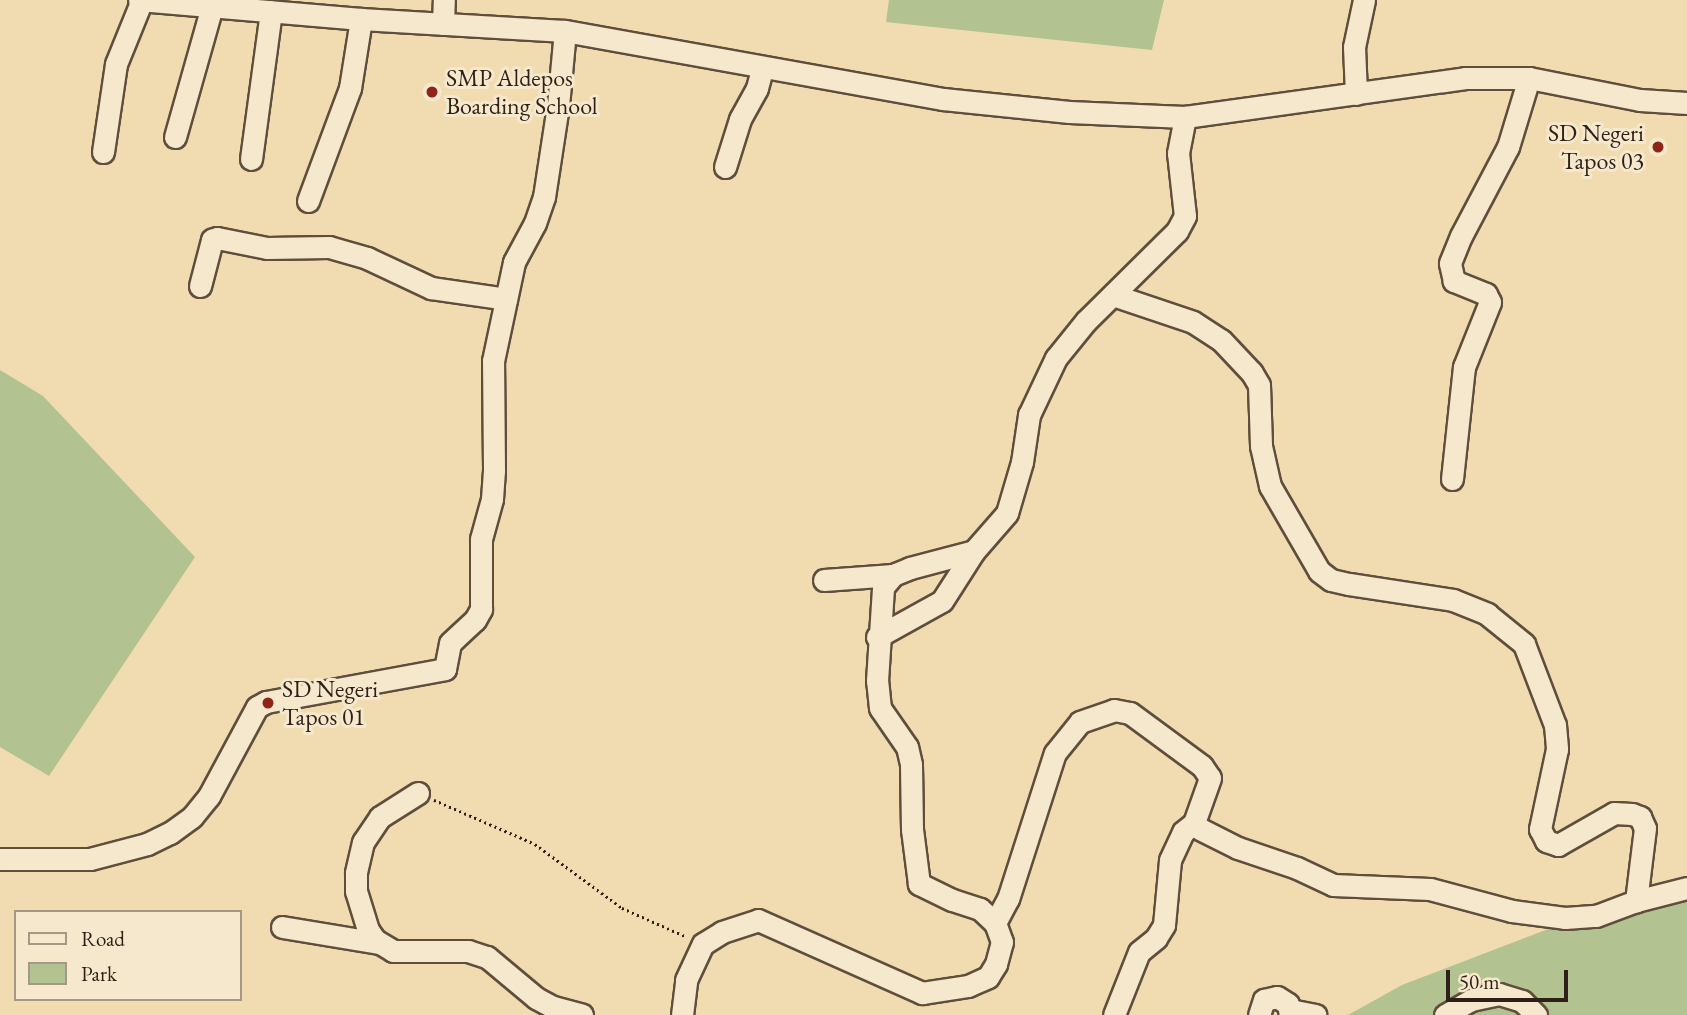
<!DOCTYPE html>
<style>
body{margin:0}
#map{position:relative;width:1687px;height:1015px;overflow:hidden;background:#f1dcb2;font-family:"EB Garamond",serif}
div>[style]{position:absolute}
.green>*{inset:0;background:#b3c291}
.path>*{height:2.5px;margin-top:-1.25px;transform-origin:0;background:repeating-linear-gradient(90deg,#2f1f16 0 2px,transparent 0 5.5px)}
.roads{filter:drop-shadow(2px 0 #604e3d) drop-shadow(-2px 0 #604e3d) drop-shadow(0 2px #604e3d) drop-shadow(0 -2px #604e3d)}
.minor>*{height:21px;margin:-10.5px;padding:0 10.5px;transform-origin:10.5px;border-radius:10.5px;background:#f6e8cd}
.dots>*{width:19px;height:19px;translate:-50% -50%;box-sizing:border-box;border:4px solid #f6e8cd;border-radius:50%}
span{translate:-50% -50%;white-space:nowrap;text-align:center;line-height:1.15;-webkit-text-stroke:6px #f6e8cd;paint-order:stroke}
.poi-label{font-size:24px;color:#2f1f16}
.left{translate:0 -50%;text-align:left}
.right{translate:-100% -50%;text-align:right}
.legend{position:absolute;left:14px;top:910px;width:228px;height:91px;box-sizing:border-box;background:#f6e8cd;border:2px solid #a69884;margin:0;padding:9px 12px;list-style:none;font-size:21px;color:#2f1f16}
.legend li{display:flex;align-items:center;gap:14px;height:35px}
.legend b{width:35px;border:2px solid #a69884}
.scale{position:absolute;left:1446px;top:970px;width:122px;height:32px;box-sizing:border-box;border:4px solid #2f1f16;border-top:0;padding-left:9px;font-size:21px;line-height:24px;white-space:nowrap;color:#2f1f16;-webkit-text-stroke:5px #f6e8cd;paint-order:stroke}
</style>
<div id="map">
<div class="green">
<i style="clip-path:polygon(889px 0,1164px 0,1152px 50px,886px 22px)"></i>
<i style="clip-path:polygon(0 370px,43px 396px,195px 557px,49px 776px,0 747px)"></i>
<i style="clip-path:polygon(1687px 876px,1687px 1015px,1348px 1015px,1402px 985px)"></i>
</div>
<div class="path">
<i style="left:434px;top:800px;width:110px;rotate:23.5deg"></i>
<i style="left:535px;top:844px;width:108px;rotate:36.3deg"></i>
<i style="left:622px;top:908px;width:69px;rotate:24deg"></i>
</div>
<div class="roads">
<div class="minor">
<i style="left:139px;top:0;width:223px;rotate:4.9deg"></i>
<i style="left:361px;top:19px;width:204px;rotate:3.4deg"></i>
<i style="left:565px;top:31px;width:384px;rotate:10.2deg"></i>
<i style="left:943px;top:99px;width:127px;rotate:5.9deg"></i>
<i style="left:1069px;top:112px;width:116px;rotate:2.5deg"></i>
<i style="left:1185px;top:117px;width:283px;rotate:-7.9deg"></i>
<i style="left:1465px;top:78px;width:64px"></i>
<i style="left:1529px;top:78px;width:113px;rotate:11.2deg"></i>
<i style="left:1640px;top:100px;width:47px;rotate:3.7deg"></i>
<i style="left:443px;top:24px;width:24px;rotate:-88deg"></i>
<i style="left:1356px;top:94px;width:47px;rotate:-92.4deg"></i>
<i style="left:1354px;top:47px;width:48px;rotate:-78deg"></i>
<i style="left:175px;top:137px;width:136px;rotate:-74.2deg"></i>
<i style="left:103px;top:152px;width:89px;rotate:-81.6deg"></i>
<i style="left:116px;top:64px;width:69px;rotate:-67.9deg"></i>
<i style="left:251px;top:159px;width:149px;rotate:-82.3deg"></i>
<i style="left:725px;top:167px;width:50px;rotate:-72.6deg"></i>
<i style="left:740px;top:119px;width:35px;rotate:-61deg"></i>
<i style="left:757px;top:88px;width:20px;rotate:-75deg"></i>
<i style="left:308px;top:201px;width:121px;rotate:-69.6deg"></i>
<i style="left:350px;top:88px;width:70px;rotate:-80.9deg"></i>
<i style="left:200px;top:286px;width:48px;rotate:-75.4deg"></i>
<i style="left:212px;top:240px;width:5px;rotate:-22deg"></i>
<i style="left:217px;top:238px;width:51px;rotate:11.3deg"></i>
<i style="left:267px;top:248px;width:62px;rotate:-0.9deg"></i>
<i style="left:329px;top:247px;width:40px;rotate:16deg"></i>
<i style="left:367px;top:258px;width:71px;rotate:25.1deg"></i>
<i style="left:431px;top:288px;width:76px;rotate:8.3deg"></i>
<i style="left:1113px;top:295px;width:84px;rotate:18.6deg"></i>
<i style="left:1193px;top:322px;width:33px;rotate:33deg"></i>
<i style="left:1221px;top:340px;width:45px;rotate:46.8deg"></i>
<i style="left:1252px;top:373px;width:14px;rotate:60deg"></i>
<i style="left:1259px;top:385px;width:61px;rotate:88.1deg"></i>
<i style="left:1261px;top:446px;width:41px;rotate:77.3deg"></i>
<i style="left:1270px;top:486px;width:98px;rotate:60deg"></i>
<i style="left:1319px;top:571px;width:15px;rotate:37deg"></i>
<i style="left:1331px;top:580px;width:18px;rotate:13deg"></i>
<i style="left:1349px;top:584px;width:105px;rotate:8.7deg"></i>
<i style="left:1453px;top:600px;width:37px;rotate:22deg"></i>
<i style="left:1487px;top:614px;width:48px;rotate:39deg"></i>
<i style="left:1524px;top:644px;width:87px;rotate:69.1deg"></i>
<i style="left:1555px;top:725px;width:24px;rotate:85deg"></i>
<i style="left:1557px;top:749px;width:82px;rotate:102deg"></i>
<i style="left:1540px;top:829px;width:13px;rotate:63deg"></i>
<i style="left:1546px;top:841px;width:13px;rotate:18deg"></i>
<i style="left:1558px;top:845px;width:64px;rotate:-29.7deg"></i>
<i style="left:1614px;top:813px;width:18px;rotate:3deg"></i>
<i style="left:1632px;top:814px;width:9px;rotate:21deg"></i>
<i style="left:1640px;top:817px;width:12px;rotate:66deg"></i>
<i style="left:1645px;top:828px;width:74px;rotate:97deg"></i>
<i style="left:1636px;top:901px;width:53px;rotate:-14.3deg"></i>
<i style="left:1452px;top:479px;width:113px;rotate:-83.9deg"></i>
<i style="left:1464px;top:367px;width:70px;rotate:-68.2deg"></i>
<i style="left:1490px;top:302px;width:9px;rotate:-117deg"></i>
<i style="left:1486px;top:294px;width:35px;rotate:-158deg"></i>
<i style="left:1454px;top:281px;width:18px;rotate:-103deg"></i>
<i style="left:1450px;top:263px;width:29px;rotate:-68deg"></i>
<i style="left:1461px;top:236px;width:101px;rotate:-62.2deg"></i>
<i style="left:1508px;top:147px;width:72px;rotate:-73.1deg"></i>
<i style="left:824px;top:580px;width:69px;rotate:-4.1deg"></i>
<i style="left:877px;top:637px;width:74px;rotate:-29deg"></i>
<i style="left:942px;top:601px;width:59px;rotate:-57.4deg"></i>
<i style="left:418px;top:793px;width:45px;rotate:147.7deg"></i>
<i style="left:380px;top:817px;width:30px;rotate:124deg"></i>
<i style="left:363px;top:842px;width:32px;rotate:103deg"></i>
<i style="left:356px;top:873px;width:18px;rotate:90deg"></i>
<i style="left:356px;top:891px;width:41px;rotate:72.9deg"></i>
<i style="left:368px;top:930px;width:12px;rotate:55deg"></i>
<i style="left:375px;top:940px;width:21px;rotate:31deg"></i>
<i style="left:393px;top:951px;width:75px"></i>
<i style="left:468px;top:951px;width:20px;rotate:18deg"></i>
<i style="left:487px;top:957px;width:64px;rotate:39.9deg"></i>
<i style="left:536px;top:998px;width:19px;rotate:28deg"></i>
<i style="left:553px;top:1007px;width:30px;rotate:15deg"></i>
<i style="left:0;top:859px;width:90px"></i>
<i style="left:90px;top:859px;width:59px;rotate:-14.7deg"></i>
<i style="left:147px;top:844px;width:25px;rotate:-26deg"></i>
<i style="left:170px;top:833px;width:27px;rotate:-36deg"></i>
<i style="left:192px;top:817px;width:27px;rotate:-51deg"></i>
<i style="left:209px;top:796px;width:101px;rotate:-61.7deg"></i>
<i style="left:257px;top:707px;width:10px;rotate:-29deg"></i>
<i style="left:266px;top:702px;width:182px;rotate:-10.4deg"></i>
<i style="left:445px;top:669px;width:26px;rotate:-79deg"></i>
<i style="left:450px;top:643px;width:34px;rotate:-43deg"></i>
<i style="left:475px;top:620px;width:13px;rotate:-61deg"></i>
<i style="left:481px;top:609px;width:70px;rotate:-90deg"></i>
<i style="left:481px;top:539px;width:41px;rotate:-74.6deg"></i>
<i style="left:492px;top:499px;width:29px;rotate:-86deg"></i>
<i style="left:494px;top:470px;width:109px;rotate:-90.5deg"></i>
<i style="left:493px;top:361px;width:101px;rotate:-78deg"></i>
<i style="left:514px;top:262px;width:44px;rotate:-61.7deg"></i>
<i style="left:535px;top:223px;width:28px;rotate:-71deg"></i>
<i style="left:544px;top:197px;width:92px;rotate:-81.3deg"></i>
<i style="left:558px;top:106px;width:75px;rotate:-84.7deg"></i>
<i style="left:995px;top:923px;width:27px;rotate:-62deg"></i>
<i style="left:1008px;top:899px;width:153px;rotate:-72.2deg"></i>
<i style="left:1055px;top:753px;width:40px;rotate:-51deg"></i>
<i style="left:1080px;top:722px;width:36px;rotate:-19deg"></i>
<i style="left:1114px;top:710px;width:16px;rotate:11deg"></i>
<i style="left:1130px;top:713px;width:89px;rotate:36.4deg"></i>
<i style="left:1202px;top:766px;width:14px;rotate:56deg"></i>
<i style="left:1210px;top:778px;width:48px;rotate:109.6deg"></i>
<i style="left:1194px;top:823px;width:8px;rotate:45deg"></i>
<i style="left:1200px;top:829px;width:42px;rotate:26.6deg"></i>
<i style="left:1238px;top:848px;width:62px;rotate:18.7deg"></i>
<i style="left:1297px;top:868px;width:40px;rotate:25deg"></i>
<i style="left:1333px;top:885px;width:97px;rotate:2.4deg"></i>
<i style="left:1430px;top:889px;width:85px;rotate:15deg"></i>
<i style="left:1512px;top:911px;width:53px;rotate:7.5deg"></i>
<i style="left:1565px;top:918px;width:31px;rotate:-4deg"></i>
<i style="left:1596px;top:916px;width:43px;rotate:-20.6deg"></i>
<i style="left:282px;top:927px;width:98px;rotate:9.4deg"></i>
<i style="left:1290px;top:1010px;width:26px;rotate:11deg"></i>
<i style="left:682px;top:1015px;width:35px;rotate:-83deg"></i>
<i style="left:686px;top:980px;width:40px;rotate:-65deg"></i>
<i style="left:703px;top:944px;width:22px;rotate:-32deg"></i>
<i style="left:722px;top:932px;width:38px;rotate:-18deg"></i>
<i style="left:758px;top:920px;width:180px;rotate:24deg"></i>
<i style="left:922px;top:993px;width:47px;rotate:-8.7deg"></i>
<i style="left:968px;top:986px;width:22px;rotate:-24deg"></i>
<i style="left:988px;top:977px;width:15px;rotate:-58deg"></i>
<i style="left:996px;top:964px;width:23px;rotate:-75deg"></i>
<i style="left:1002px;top:942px;width:20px;rotate:-110deg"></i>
<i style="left:995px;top:923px;width:21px;rotate:-137deg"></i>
<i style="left:980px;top:909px;width:29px;rotate:-162deg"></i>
<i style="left:952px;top:900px;width:37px;rotate:-154deg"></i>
<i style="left:919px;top:884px;width:55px;rotate:-97.3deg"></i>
<i style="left:912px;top:829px;width:65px;rotate:-90.9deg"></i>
<i style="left:911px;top:764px;width:17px;rotate:-103deg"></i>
<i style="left:907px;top:747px;width:47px;rotate:-124.7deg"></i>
<i style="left:880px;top:708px;width:27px;rotate:-96deg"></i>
<i style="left:877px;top:681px;width:94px;rotate:-86.3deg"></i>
<i style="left:883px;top:587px;width:16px;rotate:-50deg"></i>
<i style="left:893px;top:575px;width:18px;rotate:-22deg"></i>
<i style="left:910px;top:568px;width:66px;rotate:-14.9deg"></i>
<i style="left:974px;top:551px;width:50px;rotate:-49deg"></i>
<i style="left:1007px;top:513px;width:53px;rotate:-73.6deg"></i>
<i style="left:1022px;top:462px;width:48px;rotate:-81.5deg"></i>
<i style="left:1029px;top:415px;width:63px;rotate:-64.7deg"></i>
<i style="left:1056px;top:358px;width:48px;rotate:-51deg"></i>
<i style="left:1086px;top:321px;width:128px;rotate:-44.7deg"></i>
<i style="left:1177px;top:231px;width:17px;rotate:-62deg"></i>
<i style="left:1185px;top:216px;width:63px;rotate:-96.3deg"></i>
<i style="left:1178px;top:153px;width:37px;rotate:-79deg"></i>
<i style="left:1114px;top:1015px;width:68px;rotate:-68.4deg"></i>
<i style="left:1139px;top:952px;width:22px;rotate:-39deg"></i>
<i style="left:1156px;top:938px;width:15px;rotate:-58deg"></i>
<i style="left:1164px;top:925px;width:65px;rotate:-84.7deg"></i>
<i style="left:1170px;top:860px;width:31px;rotate:-65deg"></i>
<i style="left:1183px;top:832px;width:14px;rotate:-39deg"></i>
<i style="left:1259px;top:1015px;width:16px;rotate:-72deg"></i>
<i style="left:1264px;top:1000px;width:13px;rotate:-13deg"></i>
<i style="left:1277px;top:997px;width:13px;rotate:32deg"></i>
<i style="left:1288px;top:1004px;width:11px;rotate:80deg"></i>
<i style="left:1445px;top:1015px;width:30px;rotate:-30deg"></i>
<i style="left:1471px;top:1000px;width:29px;rotate:-12deg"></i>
<i style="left:1499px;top:994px;width:24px;rotate:17deg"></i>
<i style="left:1522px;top:1001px;width:20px;rotate:45deg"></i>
</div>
</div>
<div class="dots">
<i style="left:432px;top:92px;background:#8f2418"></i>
<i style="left:1658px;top:147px;background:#8f2418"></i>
<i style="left:268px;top:703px;background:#8f2418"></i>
</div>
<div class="poi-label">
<span class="left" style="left:446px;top:92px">SMP Aldepos<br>Boarding School</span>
<span class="right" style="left:1644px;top:147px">SD Negeri<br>Tapos 03</span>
<span class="left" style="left:282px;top:703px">SD Negeri<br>Tapos 01</span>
</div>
<ul class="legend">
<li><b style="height:9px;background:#f6e8cd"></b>Road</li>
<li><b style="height:19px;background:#b3c291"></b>Park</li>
</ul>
<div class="scale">50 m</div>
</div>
